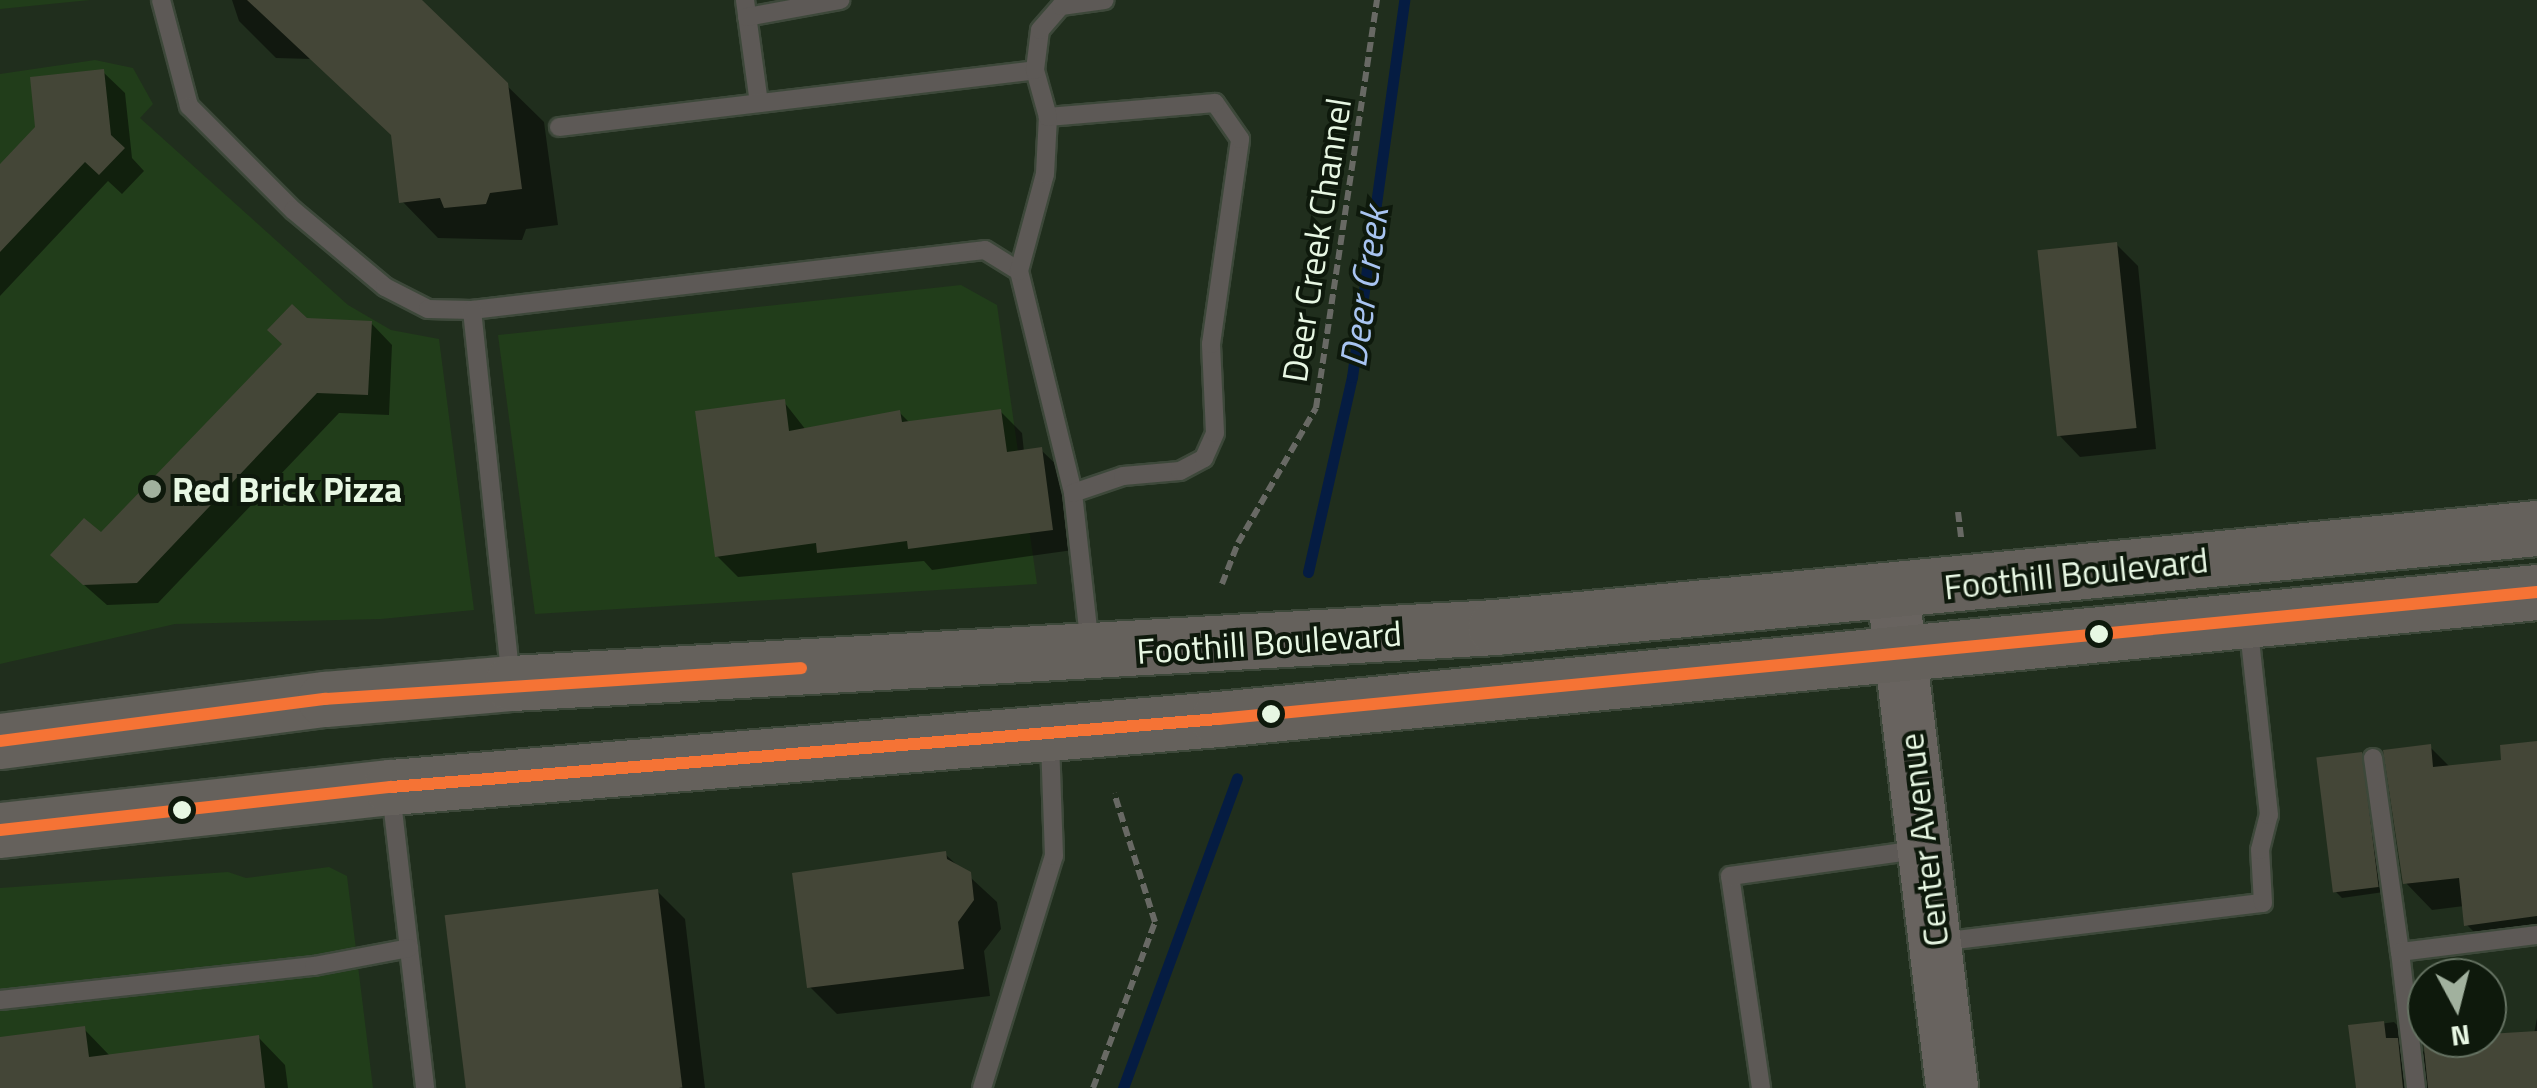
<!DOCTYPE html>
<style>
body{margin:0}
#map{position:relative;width:2537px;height:1088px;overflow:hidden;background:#202e1d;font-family:"Titillium Web",sans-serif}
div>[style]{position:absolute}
.built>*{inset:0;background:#213d1a}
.shadow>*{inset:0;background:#0007}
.stream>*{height:11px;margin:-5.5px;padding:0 5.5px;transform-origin:5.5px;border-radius:5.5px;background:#051c42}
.building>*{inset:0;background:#444637;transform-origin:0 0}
.path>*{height:6px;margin-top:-3px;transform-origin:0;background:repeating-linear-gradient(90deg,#686964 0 10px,transparent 0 15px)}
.roads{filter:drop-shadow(2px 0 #3d483a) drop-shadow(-2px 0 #3d483a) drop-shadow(0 2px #3d483a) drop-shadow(0 -2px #3d483a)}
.lane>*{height:18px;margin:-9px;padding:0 9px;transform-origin:9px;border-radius:9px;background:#5d5956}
.secondary>*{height:52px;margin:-26px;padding:0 26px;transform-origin:26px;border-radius:26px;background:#68635f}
.primary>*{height:55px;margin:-27.5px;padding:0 27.5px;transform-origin:27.5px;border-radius:27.5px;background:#65615c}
.bus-1>*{height:12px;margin:-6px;padding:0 6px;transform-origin:6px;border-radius:6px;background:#f57335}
.dots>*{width:28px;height:28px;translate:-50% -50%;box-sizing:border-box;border:5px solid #0e190c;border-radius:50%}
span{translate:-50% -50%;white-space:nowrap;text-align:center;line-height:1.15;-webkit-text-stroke:8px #0e190c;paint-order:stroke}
.street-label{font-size:35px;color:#e7f7e3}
.poi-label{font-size:35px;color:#e7f7e3;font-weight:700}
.left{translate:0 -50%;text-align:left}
.water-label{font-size:38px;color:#a8c4f1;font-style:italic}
.north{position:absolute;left:2407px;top:958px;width:100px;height:100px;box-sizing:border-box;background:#0e190c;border:2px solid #657262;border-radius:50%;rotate:173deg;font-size:28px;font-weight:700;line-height:40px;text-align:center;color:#e7f7e3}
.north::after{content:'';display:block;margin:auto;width:35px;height:45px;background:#a1b19e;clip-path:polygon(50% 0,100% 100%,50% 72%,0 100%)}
</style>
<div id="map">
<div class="built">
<i style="clip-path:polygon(0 0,90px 0,0 9px)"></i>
<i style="clip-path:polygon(95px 60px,133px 68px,153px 104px,140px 118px,348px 305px,391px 330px,439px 339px,474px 610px,381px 619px,175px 624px,0 664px,0 74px)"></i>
<i style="clip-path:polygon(961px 285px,997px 305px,1037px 584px,535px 614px,498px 335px)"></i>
<i style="clip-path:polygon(329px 867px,347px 876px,373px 1088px,0 1088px,0 888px,228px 872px,246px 878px)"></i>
</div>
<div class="shadow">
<i style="clip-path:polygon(232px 0,419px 0,544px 122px,558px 225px,526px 229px,522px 240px,438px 238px,402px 201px,394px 136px,311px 59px,276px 58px,239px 21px)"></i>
<i style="clip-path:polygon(103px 72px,125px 93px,132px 158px,144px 171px,122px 194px,108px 181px,0 296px,0 168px)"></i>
<i style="clip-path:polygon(2116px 244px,2138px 266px,2156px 449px,2080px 457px,2059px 435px)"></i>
<i style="clip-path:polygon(306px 321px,371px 323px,392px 345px,389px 415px,339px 413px,158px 603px,107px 605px,74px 576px,101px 536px)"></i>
<i style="clip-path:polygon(784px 402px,806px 430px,900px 413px,910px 423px,1000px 411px,1022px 433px,1024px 452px,1041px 450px,1063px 471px,1073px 550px,932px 570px,924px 561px,738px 577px,717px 556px)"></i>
<i style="clip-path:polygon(2537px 743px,2537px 946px,2493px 951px,2466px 924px,2464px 906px,2432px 910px,2406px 883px,2430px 747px,2451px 768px,2504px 762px)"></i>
<i style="clip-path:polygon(2361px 755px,2368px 762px,2384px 892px,2342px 898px,2335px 891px)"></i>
<i style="clip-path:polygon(945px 854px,997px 902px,1001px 929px,984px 951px,990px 996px,837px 1014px,810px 987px)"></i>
<i style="clip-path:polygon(658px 892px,685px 919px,705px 1088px,468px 1088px)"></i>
<i style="clip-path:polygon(2427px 1017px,2427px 1038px,2534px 1034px,2537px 1018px,2537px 1088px,2359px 1088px,2351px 1028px,2394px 1022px,2427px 1055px,2423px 1018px)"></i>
<i style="clip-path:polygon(84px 1029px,111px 1057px,258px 1037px,285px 1065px,288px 1088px,0 1088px,0 1040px)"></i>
</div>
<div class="stream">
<i style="left:1308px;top:572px;width:200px;rotate:-77.3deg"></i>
<i style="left:1352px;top:377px;width:381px;rotate:-82.1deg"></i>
<i style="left:1123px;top:1088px;width:330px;rotate:-69.8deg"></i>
</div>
<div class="building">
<i style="clip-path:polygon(247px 0,422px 0,508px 83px,522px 189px,490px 193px,486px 204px,444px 208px,440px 198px,399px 203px,391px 135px)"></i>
<i style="clip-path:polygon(104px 69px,111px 135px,125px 148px,99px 175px,85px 162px,0 252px,0 164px,35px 127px,30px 77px)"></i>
<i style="left:2117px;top:242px;width:187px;height:80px;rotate:84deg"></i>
<i style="clip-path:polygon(292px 304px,307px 318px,372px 321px,368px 395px,317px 393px,137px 583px,83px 585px,50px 555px,84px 518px,101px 532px,282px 344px,267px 330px)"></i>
<i style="clip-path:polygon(785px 399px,789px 431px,900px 410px,902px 422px,1001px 409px,1007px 452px,1042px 447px,1053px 530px,908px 549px,907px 541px,817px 553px,816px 543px,715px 557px,695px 411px)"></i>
<i style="clip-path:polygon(2537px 741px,2537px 916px,2464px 926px,2459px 878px,2403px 884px,2383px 750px,2431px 744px,2433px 767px,2501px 760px,2500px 745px)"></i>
<i style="left:2362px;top:752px;width:136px;height:46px;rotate:83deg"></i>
<i style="clip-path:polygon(946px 851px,947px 859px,971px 872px,974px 900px,958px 922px,964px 969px,807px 988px,792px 873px)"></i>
<i style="left:658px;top:889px;width:200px;height:215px;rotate:83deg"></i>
<i style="clip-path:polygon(2384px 1021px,2386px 1038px,2398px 1038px,2403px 1088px,2356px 1088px,2348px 1025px)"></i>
<i style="clip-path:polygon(85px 1026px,89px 1057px,259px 1035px,265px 1088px,0 1088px,0 1037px)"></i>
<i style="clip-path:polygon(2537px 1031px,2537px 1088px,2428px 1088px,2423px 1038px)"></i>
</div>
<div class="path">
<i style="left:1958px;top:512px;width:26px;rotate:83deg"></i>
<i style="left:1222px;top:584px;width:44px;rotate:-68.7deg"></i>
<i style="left:1238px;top:543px;width:156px;rotate:-60deg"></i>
<i style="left:1316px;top:408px;width:413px;rotate:-81.5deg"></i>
<i style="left:1093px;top:1088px;width:177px;rotate:-69.5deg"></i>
<i style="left:1155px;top:922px;width:135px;rotate:-107.6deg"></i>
</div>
<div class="roads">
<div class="lane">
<i style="left:161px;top:0;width:110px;rotate:75.2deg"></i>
<i style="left:189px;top:106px;width:147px;rotate:45deg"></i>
<i style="left:293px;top:210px;width:120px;rotate:39.9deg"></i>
<i style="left:385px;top:287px;width:48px;rotate:27.1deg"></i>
<i style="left:428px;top:309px;width:44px;rotate:1.3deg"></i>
<i style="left:472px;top:310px;width:516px;rotate:-6.67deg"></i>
<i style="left:985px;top:250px;width:40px;rotate:32deg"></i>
<i style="left:1019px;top:271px;width:228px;rotate:76.3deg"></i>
<i style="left:1073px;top:493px;width:154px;rotate:83.7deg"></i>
<i style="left:745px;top:0;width:104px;rotate:82.3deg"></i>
<i style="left:747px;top:17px;width:95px;rotate:-10.4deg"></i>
<i style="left:559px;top:127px;width:479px;rotate:-6.8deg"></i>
<i style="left:1019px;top:271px;width:100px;rotate:-75deg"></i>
<i style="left:1045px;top:174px;width:57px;rotate:-87deg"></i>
<i style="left:472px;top:310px;width:370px;rotate:84deg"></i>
<i style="left:1073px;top:493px;width:53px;rotate:-18.8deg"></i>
<i style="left:1123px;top:476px;width:57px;rotate:-5deg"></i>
<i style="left:1180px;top:471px;width:27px;rotate:-28deg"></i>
<i style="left:1204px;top:458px;width:27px;rotate:-66deg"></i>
<i style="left:1215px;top:433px;width:89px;rotate:-92.6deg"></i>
<i style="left:1211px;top:344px;width:207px;rotate:-81.9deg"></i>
<i style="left:1240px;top:139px;width:44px;rotate:-124.8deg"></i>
<i style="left:1215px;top:103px;width:168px;rotate:175.2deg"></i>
<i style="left:1048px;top:117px;width:49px;rotate:-105.5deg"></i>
<i style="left:1035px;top:70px;width:40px;rotate:-82.9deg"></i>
<i style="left:1040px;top:30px;width:32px;rotate:-49deg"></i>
<i style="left:1061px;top:6px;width:44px;rotate:-7.8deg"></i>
<i style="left:2373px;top:758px;width:196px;rotate:82.1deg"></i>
<i style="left:391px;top:793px;width:297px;rotate:83.4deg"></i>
<i style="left:1939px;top:942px;width:326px;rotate:-6.9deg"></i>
<i style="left:2263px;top:903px;width:53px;rotate:-93.2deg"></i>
<i style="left:2260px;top:850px;width:36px;rotate:-76deg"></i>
<i style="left:2269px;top:815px;width:193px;rotate:-96.2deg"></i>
<i style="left:0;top:1000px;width:316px;rotate:-6.2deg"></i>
<i style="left:314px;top:966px;width:97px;rotate:-10.7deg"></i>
<i style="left:982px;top:1088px;width:243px;rotate:-72.8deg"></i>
<i style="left:1054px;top:856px;width:116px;rotate:-92deg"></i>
<i style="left:1761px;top:1088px;width:214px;rotate:-98.3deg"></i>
<i style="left:1730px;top:876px;width:190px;rotate:-7.9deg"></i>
<i style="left:2416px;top:1088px;width:137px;rotate:-96.7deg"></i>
<i style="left:2400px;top:952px;width:138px;rotate:-7.1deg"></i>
</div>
<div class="secondary">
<i style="left:1893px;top:592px;width:499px;rotate:83.2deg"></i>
</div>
<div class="primary">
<i style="left:0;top:741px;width:328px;rotate:-7.4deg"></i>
<i style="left:325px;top:699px;width:188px;rotate:-4.9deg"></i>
<i style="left:512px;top:683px;width:985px;rotate:-3.26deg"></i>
<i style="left:1495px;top:627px;width:1047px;rotate:-5.43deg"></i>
<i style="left:0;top:830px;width:393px;rotate:-6.3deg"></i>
<i style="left:391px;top:787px;width:830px;rotate:-4.7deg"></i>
<i style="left:1218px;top:719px;width:1325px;rotate:-5.5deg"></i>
</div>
</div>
<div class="bus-1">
<i style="left:0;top:741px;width:328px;rotate:-7.4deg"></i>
<i style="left:325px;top:699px;width:477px;rotate:-3.7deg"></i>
<i style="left:0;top:830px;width:393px;rotate:-6.3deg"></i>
<i style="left:391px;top:787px;width:830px;rotate:-4.7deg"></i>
<i style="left:1218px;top:719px;width:1325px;rotate:-5.5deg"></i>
</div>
<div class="dots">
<i style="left:152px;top:489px;background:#a1b19e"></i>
<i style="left:2099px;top:634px;background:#e7f7e3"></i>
<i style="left:1271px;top:714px;background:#e7f7e3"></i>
<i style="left:182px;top:810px;background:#e7f7e3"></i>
</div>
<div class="street-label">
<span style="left:1316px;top:240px;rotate:-81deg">Deer Creek Channel</span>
<span style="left:2076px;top:573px;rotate:-6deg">Foothill Boulevard</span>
<span style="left:1269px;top:642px;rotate:-4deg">Foothill Boulevard</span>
<span style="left:1923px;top:840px;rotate:-97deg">Center Avenue</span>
</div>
<div class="poi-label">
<span class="left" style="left:172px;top:489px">Red Brick Pizza</span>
</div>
<div class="water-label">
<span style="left:1364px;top:287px;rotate:-82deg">Deer Creek</span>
</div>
<div class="north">N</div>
</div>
